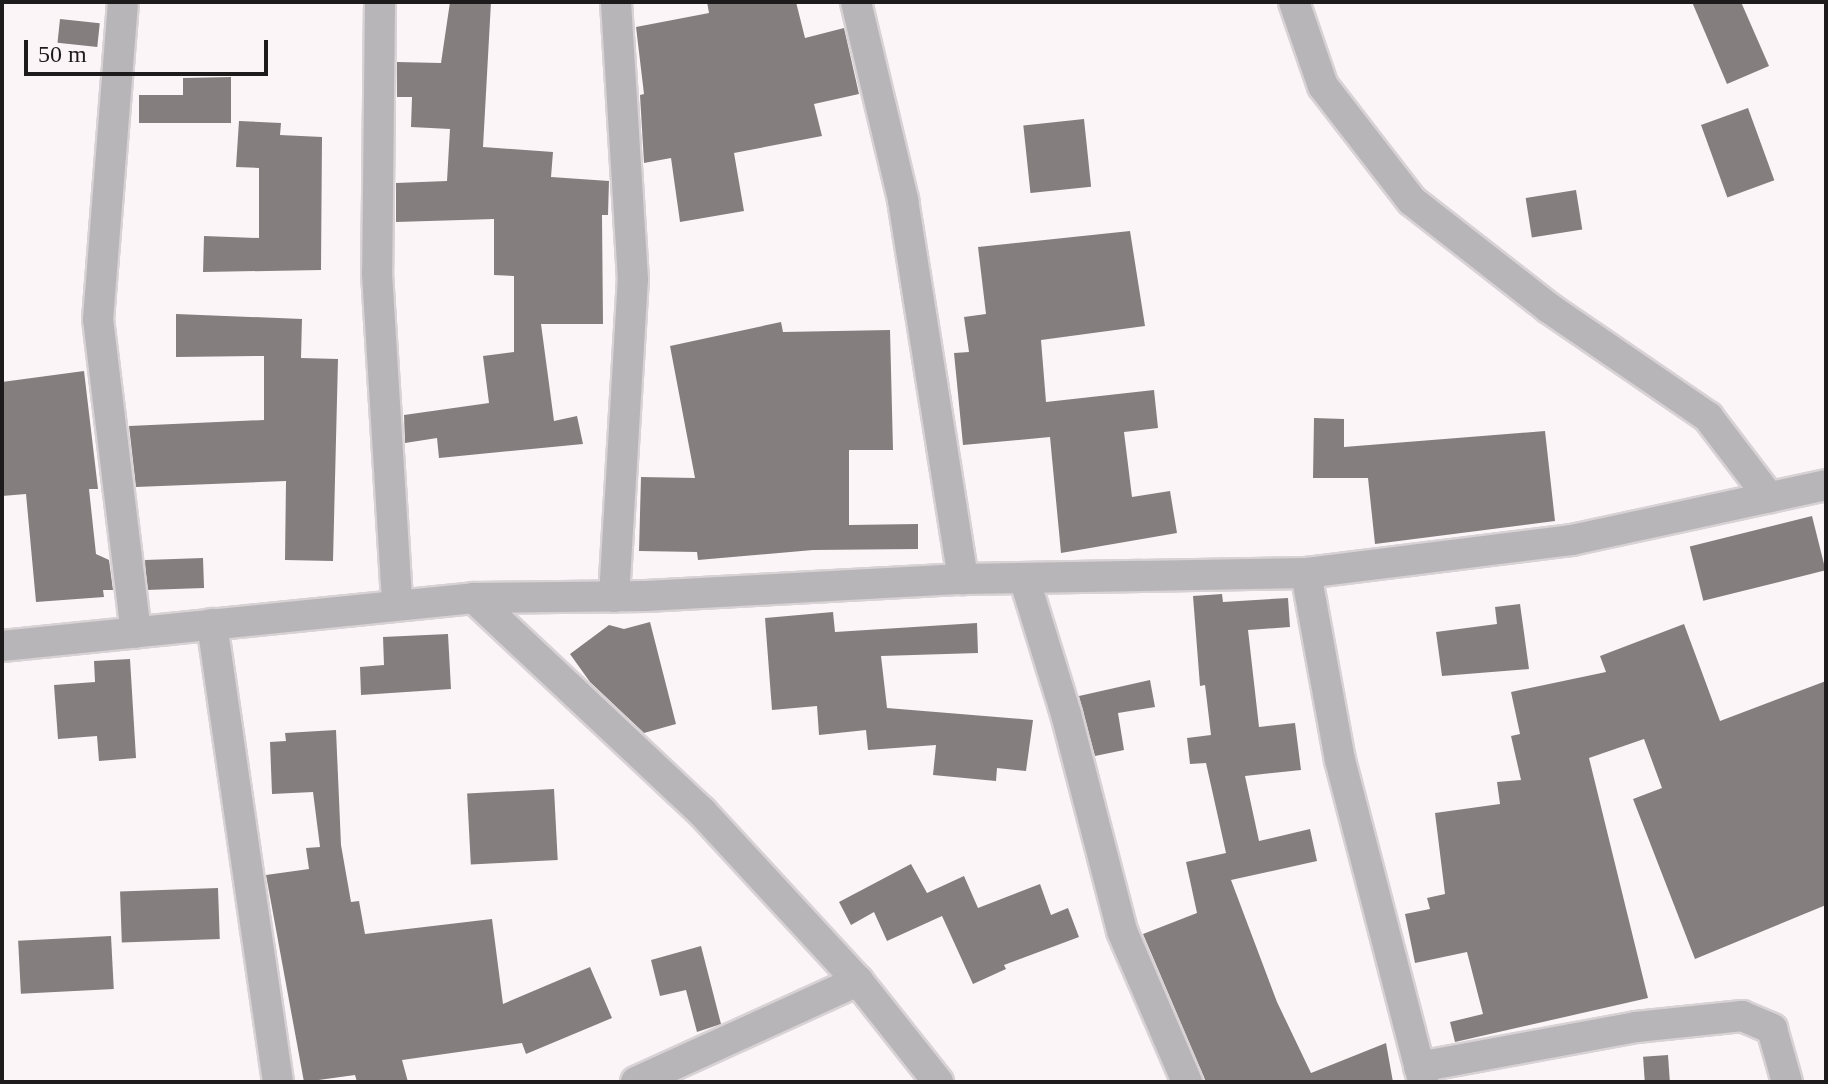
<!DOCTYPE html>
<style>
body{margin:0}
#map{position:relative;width:1828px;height:1084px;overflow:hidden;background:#fcf5f8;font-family:"Times New Roman",serif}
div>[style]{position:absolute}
.building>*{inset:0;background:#857e7e;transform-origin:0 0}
.roads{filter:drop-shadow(2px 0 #d8d2d5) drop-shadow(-2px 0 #d8d2d5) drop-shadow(0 2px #d8d2d5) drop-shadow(0 -2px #d8d2d5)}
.minor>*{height:30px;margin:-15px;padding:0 15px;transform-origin:15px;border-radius:15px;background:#b7b5b7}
span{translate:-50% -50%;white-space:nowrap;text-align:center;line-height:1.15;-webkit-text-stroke:6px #fcf5f8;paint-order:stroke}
.frame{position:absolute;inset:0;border:4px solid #1e1b1c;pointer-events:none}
.scale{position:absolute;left:24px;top:40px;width:244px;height:36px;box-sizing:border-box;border:4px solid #1e1b1c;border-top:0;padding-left:10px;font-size:24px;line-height:28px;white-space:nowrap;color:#1e1b1c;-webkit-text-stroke:6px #fcf5f8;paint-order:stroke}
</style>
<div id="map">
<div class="building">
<i style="clip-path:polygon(450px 2px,491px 2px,483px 147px,553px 152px,551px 177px,609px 181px,608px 215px,602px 215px,603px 324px,541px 324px,554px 421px,577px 416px,583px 444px,439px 458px,437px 438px,405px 443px,404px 415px,489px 403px,483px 356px,514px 352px,514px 276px,494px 275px,494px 219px,396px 222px,396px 183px,447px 181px,450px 129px,411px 127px,412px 97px,397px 97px,397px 62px,441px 63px)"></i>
<i style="clip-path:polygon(707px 2px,796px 2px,805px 38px,844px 28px,859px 94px,814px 104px,822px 136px,734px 153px,744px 211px,680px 222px,671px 158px,644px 163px,640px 95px,644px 94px,636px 27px,709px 13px)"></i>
<i style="clip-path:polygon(1692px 2px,1741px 2px,1769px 66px,1727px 84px)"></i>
<i style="left:60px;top:19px;width:40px;height:24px;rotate:6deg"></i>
<i style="clip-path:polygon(231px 77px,231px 123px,139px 123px,139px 95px,183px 95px,183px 78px)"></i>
<i style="left:1748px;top:108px;width:77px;height:50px;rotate:70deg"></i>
<i style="left:1084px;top:119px;width:68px;height:61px;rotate:84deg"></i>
<i style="clip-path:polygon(239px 121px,281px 123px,280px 135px,322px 137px,321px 270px,203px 272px,204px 236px,259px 238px,259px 168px,236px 167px)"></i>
<i style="left:1576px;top:190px;width:40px;height:51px;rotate:81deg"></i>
<i style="clip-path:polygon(1130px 231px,1145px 326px,1041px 340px,1046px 402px,1154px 390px,1158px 428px,1124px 432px,1132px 497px,1170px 491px,1177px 533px,1061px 553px,1050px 437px,963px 445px,954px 353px,969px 352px,964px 317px,986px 314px,978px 247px)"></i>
<i style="clip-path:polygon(176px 314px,302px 319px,301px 358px,338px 359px,333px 561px,285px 560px,286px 481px,136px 487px,129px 426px,264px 420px,264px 356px,176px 357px)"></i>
<i style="clip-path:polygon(781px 322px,783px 332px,890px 330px,893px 450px,849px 450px,849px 525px,918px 524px,918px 549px,813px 550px,698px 560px,697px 552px,639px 551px,641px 477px,695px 478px,670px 346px)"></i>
<i style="clip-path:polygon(84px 371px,98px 489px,89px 489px,96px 554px,109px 560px,113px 590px,103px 590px,104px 597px,36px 602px,26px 494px,2px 496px,2px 382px)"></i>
<i style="clip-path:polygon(1314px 418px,1344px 419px,1344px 447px,1545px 431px,1555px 521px,1375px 544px,1368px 478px,1313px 478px)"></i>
<i style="left:1812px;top:516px;width:56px;height:126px;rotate:76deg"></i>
<i style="left:203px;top:558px;width:30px;height:58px;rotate:88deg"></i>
<i style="clip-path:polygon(1222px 594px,1223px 602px,1288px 598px,1290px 627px,1248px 630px,1259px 727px,1295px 723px,1301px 770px,1245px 776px,1259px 841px,1310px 829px,1317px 861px,1231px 880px,1277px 1002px,1311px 1073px,1386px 1043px,1393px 1082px,1206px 1082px,1143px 934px,1197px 913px,1186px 862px,1226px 853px,1206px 763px,1190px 764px,1187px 738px,1211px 735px,1205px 685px,1200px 686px,1193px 596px)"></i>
<i style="clip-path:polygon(1520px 604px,1529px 669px,1442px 676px,1436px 632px,1497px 624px,1495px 607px)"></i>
<i style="clip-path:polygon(833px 612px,835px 632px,977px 623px,978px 653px,881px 656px,887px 708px,1033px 720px,1026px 771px,997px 768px,996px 781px,933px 775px,936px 745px,868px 750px,866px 730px,819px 735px,817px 706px,772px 710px,765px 618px)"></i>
<i style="clip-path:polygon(650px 622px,676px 724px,644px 733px,590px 682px,570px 654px,609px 625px,624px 629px)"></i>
<i style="clip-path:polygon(1684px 624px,1720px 721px,1826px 681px,1826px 905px,1695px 959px,1633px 799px,1662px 788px,1644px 739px,1589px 758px,1648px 998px,1455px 1042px,1450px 1022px,1483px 1014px,1467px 952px,1415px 963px,1405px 914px,1430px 909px,1427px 898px,1445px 894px,1435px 813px,1500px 804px,1497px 782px,1521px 780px,1511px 736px,1520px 734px,1511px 692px,1606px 672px,1600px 656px)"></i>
<i style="clip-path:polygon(448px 634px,451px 689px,361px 695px,360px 667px,384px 665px,383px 637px)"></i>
<i style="clip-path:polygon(130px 659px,136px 758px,99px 761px,97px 736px,58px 739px,54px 685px,95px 682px,94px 661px)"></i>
<i style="clip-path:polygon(1150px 680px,1155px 707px,1118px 713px,1124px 750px,1095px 756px,1079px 696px)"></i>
<i style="clip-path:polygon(336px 730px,341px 845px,351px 902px,359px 901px,365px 934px,492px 919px,503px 1004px,590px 967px,612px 1018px,526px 1054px,522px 1043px,402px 1060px,408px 1082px,357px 1082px,355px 1075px,304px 1082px,266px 875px,309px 869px,306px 848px,320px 847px,313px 792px,272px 794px,270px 742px,286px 741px,285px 733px)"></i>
<i style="left:554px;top:789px;width:71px;height:87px;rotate:87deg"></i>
<i style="clip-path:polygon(911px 864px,927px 893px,964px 876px,978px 908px,1040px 884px,1051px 915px,1068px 908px,1079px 937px,1004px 965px,1006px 969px,973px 984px,942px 916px,887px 941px,874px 912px,851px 925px,839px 902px)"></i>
<i style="left:218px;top:888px;width:51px;height:98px;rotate:88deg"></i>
<i style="left:111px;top:936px;width:53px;height:93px;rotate:87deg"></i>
<i style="clip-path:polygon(701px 946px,721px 1024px,697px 1032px,686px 990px,660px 996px,651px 960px)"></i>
<i style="left:1668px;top:1055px;width:27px;height:25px;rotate:86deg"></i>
</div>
<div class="roads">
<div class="minor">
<i style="left:123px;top:2px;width:318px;rotate:94.5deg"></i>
<i style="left:98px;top:319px;width:316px;rotate:83.1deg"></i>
<i style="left:380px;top:2px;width:271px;rotate:90.6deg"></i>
<i style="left:377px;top:273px;width:331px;rotate:86.5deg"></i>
<i style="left:856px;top:2px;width:204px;rotate:76.6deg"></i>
<i style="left:903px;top:200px;width:384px;rotate:81deg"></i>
<i style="left:1294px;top:2px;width:89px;rotate:71deg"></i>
<i style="left:1323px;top:86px;width:145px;rotate:52.3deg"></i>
<i style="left:1412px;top:201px;width:174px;rotate:38deg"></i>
<i style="left:1549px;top:308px;width:193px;rotate:34.4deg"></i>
<i style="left:1708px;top:417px;width:101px;rotate:52.7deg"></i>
<i style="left:1306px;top:573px;width:190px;rotate:79.7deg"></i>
<i style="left:1340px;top:760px;width:333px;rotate:75.5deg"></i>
<i style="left:1025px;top:581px;width:139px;rotate:72.9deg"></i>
<i style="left:1066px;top:714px;width:224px;rotate:75.5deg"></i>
<i style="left:1122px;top:931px;width:164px;rotate:66.7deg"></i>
<i style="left:614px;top:597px;width:318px;rotate:-86.6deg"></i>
<i style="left:633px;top:280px;width:279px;rotate:-93.5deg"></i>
<i style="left:474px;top:598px;width:313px;rotate:43.2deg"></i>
<i style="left:702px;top:812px;width:230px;rotate:47.3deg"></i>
<i style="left:858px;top:981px;width:129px;rotate:51.6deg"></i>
<i style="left:212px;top:624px;width:463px;rotate:81.8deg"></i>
<i style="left:2px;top:646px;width:474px;rotate:-5.8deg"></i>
<i style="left:474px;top:598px;width:172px;rotate:-0.7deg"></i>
<i style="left:646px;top:596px;width:317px;rotate:-3.1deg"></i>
<i style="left:963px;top:579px;width:343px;rotate:-1deg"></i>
<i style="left:1306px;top:573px;width:268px;rotate:-7.1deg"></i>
<i style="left:1572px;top:540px;width:260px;rotate:-12.2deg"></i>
<i style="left:1419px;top:1067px;width:221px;rotate:-10.4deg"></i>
<i style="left:1636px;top:1027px;width:107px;rotate:-5.9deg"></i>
<i style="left:1742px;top:1016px;width:33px;rotate:23deg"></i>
<i style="left:1772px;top:1029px;width:55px;rotate:74.2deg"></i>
<i style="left:636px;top:1082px;width:244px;rotate:-24.5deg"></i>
</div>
</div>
<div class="frame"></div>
<div class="scale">50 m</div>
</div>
